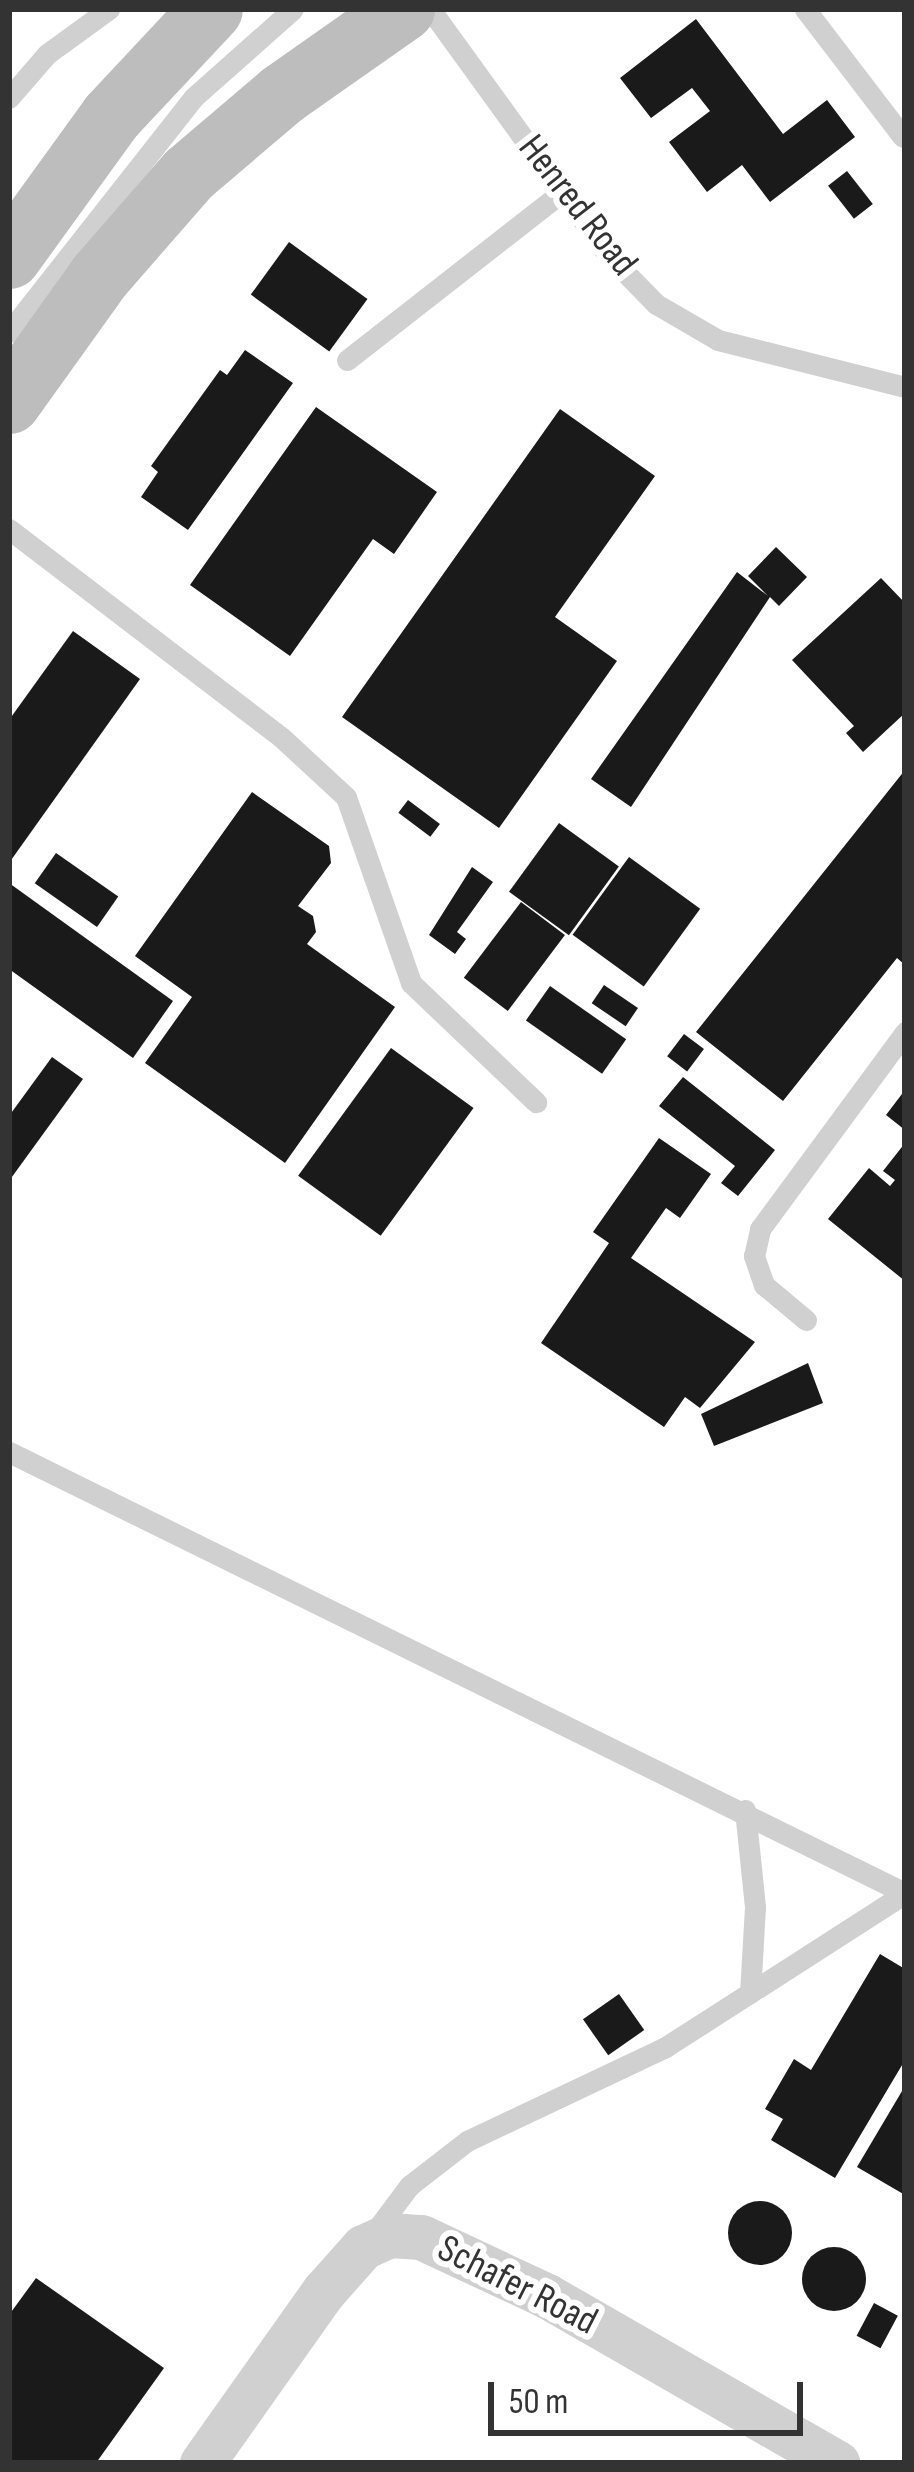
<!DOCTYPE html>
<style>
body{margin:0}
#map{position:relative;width:914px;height:2472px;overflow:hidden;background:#fff;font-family:"Sofia Sans Condensed",sans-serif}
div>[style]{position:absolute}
.building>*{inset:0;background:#1a1a1a;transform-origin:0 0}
.round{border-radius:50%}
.lane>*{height:21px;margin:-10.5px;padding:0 10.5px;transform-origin:10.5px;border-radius:10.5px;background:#d0d0d0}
.street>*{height:45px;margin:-22.5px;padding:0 22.5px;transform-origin:22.5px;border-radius:22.5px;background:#d0d0d0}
.secondary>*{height:63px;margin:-31.5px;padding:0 31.5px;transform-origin:31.5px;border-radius:31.5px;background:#bdbdbd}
span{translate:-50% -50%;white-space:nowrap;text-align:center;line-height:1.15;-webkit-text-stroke:12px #fff;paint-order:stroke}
.street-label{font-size:39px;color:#333}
.frame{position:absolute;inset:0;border:12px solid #333;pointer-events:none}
.scale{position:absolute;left:488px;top:2382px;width:315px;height:54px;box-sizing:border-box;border:6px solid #333;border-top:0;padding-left:15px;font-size:36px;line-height:42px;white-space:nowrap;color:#333;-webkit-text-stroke:9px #fff;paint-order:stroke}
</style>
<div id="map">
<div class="building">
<i style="clip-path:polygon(696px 19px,783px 134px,827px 100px,855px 137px,770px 202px,742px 165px,707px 192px,669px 142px,710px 111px,692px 88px,651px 118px,620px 78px)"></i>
<i style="left:847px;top:171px;width:42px;height:24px;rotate:52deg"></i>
<i style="left:289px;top:242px;width:97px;height:65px;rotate:36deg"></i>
<i style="clip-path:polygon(245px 350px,293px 383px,188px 530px,141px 497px,158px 472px,151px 466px,220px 370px,227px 375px)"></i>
<i style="clip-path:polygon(316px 407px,437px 492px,394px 554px,373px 539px,290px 656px,190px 585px)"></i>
<i style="clip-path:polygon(560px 409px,655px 476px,555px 617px,617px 661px,499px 828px,342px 717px)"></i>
<i style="clip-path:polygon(776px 547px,807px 577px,779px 606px,770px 597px,631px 807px,591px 779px,737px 572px,768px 596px,748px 576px)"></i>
<i style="clip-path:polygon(881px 578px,905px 603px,905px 713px,863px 752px,846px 733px,854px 726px,792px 660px)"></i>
<i style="clip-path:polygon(73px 631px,140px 679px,9px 863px,9px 720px)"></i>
<i style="clip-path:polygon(905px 770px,905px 965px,897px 958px,783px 1101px,696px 1032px)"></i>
<i style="clip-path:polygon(252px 792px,329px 846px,331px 863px,298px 906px,313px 916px,316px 932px,307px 944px,395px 1007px,285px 1163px,145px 1063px,192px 997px,135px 956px)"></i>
<i style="left:408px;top:800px;width:40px;height:16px;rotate:37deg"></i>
<i style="left:559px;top:823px;width:74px;height:85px;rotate:36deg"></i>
<i style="left:56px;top:853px;width:76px;height:37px;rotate:35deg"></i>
<i style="left:629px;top:857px;width:88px;height:96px;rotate:36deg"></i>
<i style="clip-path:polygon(472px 867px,493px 882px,457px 932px,466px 939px,455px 954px,429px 935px)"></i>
<i style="clip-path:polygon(9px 883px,173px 1001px,133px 1058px,9px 969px)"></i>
<i style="left:521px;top:902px;width:55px;height:95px;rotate:37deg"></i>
<i style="left:604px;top:985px;width:41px;height:22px;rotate:34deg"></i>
<i style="left:550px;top:986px;width:93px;height:42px;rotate:35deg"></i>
<i style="left:684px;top:1034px;width:25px;height:28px;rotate:37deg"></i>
<i style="left:391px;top:1048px;width:102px;height:158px;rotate:36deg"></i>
<i style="clip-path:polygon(52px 1057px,83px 1079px,9px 1181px,9px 1116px)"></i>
<i style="clip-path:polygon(683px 1077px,775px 1150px,738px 1196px,721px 1183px,735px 1166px,659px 1106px)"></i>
<i style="clip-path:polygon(905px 1090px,905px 1130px,886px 1115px)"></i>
<i style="clip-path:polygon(659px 1138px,711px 1174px,680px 1218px,666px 1208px,631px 1258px,755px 1342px,700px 1408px,685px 1397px,664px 1427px,541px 1343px,609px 1243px,593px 1232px)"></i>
<i style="clip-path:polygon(905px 1143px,905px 1281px,828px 1219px,869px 1168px,890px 1186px,895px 1180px,883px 1171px)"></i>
<i style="clip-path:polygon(808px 1363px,823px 1403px,714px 1446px,701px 1414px)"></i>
<i style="clip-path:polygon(880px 1954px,905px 1969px,905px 2060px,835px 2178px,771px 2140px,783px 2119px,765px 2109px,794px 2059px,811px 2070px)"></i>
<i style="left:619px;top:1994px;width:44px;height:44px;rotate:55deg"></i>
<i style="clip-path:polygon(905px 2086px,905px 2195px,857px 2167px)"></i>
<i class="round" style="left:728px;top:2201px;width:64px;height:64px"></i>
<i class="round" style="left:802px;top:2247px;width:64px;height:64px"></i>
<i style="clip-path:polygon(36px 2278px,164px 2368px,96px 2463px,9px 2463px,9px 2315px)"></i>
<i style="left:874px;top:2303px;width:27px;height:37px;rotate:28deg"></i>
</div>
<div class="lane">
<i style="left:430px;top:9px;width:305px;rotate:54.1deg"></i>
<i style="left:609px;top:256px;width:67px;rotate:45.6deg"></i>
<i style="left:656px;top:304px;width:72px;rotate:30.1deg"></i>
<i style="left:718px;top:340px;width:193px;rotate:14.1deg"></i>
<i style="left:805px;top:9px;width:161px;rotate:52.6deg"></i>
<i style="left:9px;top:98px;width:58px;rotate:-49.2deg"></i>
<i style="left:47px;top:54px;width:77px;rotate:-36deg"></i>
<i style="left:9px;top:332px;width:299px;rotate:-51.8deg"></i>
<i style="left:194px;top:97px;width:132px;rotate:-41.6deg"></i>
<i style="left:347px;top:360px;width:273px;rotate:-38deg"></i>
<i style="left:9px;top:529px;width:342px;rotate:37.4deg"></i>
<i style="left:281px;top:737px;width:88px;rotate:42.7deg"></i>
<i style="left:346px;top:797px;width:197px;rotate:70.7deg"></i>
<i style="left:411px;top:983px;width:173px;rotate:43.6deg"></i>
<i style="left:806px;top:1320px;width:55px;rotate:-140.2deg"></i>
<i style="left:764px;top:1285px;width:31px;rotate:-109deg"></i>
<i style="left:754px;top:1256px;width:28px;rotate:-77deg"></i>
<i style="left:760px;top:1229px;width:245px;rotate:-53.6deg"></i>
<i style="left:9px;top:1452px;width:999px;rotate:26.21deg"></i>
<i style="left:745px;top:1810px;width:98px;rotate:84.1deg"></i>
<i style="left:755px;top:1907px;width:86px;rotate:93.3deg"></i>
<i style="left:371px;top:2237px;width:64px;rotate:-53.3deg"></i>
<i style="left:409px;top:2186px;width:73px;rotate:-37.8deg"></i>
<i style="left:467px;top:2141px;width:218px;rotate:-25.3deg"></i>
<i style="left:664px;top:2048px;width:287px;rotate:-32.7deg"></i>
</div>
<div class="street">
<i style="left:202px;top:2463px;width:211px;rotate:-54.7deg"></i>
<i style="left:324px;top:2291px;width:59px;rotate:-48.4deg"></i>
<i style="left:363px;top:2247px;width:30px;rotate:-24deg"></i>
<i style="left:390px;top:2235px;width:31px;rotate:4deg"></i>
<i style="left:421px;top:2237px;width:139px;rotate:25.1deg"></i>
<i style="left:547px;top:2296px;width:335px;rotate:29.9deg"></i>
</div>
<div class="secondary">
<i style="left:9px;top:257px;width:174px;rotate:-54.1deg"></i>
<i style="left:111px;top:116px;width:146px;rotate:-46.9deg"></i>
<i style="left:9px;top:402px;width:156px;rotate:-54.4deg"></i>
<i style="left:100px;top:275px;width:134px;rotate:-48.9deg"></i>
<i style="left:188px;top:174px;width:123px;rotate:-40.4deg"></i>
<i style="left:282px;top:94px;width:148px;rotate:-35.1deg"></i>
</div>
<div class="street-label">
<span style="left:577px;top:206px;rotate:52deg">Henred Road</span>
<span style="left:517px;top:2286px;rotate:27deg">Schafer Road</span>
</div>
<div class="frame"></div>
<div class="scale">50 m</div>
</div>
